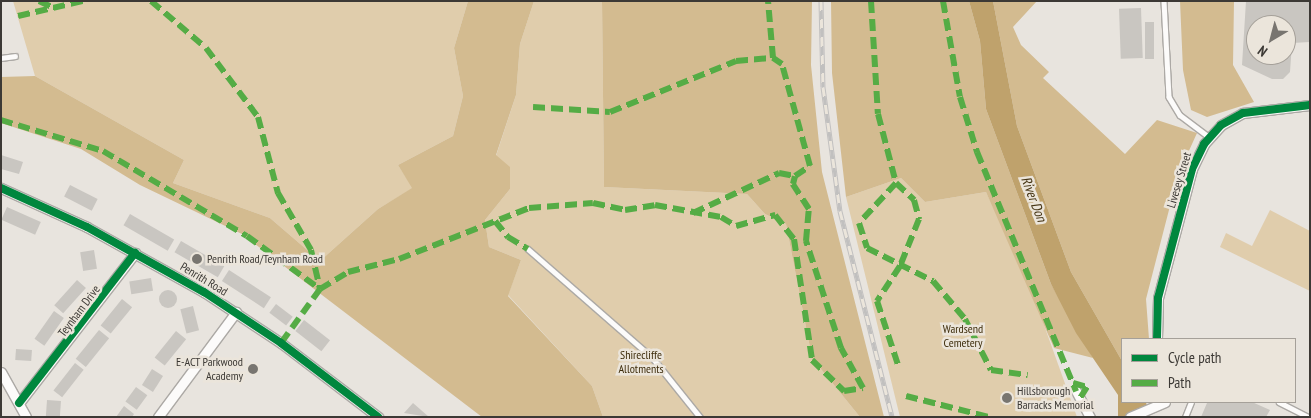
<!DOCTYPE html>
<style>
body{margin:0}
#map{position:relative;width:1311px;height:418px;overflow:hidden;background:#e8e4de;font-family:"PT Sans Narrow",sans-serif}
div>[style]{position:absolute}
.green>*{inset:0;background:#e0cdac}
.forest>*{inset:0;background:#d3bb90}
.water>*{inset:0;background:#bfa26c}
.building>*{inset:0;background:#c9c6c1;transform-origin:0 0}
.round{border-radius:50%}
.roads{filter:drop-shadow(1px 0 #aca9a5) drop-shadow(-1px 0 #aca9a5) drop-shadow(0 1px #aca9a5) drop-shadow(0 -1px #aca9a5)}
.service>*{height:4.5px;margin:-2.25px;padding:0 2.25px;transform-origin:2.25px;border-radius:2.25px;background:#fcfbfa}
.minor>*{height:9px;margin:-4.5px;padding:0 4.5px;transform-origin:4.5px;border-radius:4.5px;background:#fcfbfa}
.rail>*{height:5px;margin-top:-2.5px;transform-origin:0;background:repeating-linear-gradient(90deg,#ebe5db 0 9px,#c1c0bf 0 18px);box-sizing:border-box;border-block:1px solid #c1c0bf}
.quiet>*{height:6px;margin-top:-3px;transform-origin:0;background:repeating-linear-gradient(90deg,#55ac45 0 12px,transparent 0 18px)}
.cycleway>*{height:8px;margin:-4px;padding:0 4px;transform-origin:4px;border-radius:4px;background:#00873e}
.dots>*{width:14px;height:14px;translate:-50% -50%;box-sizing:border-box;border:2px solid #ebe5db;border-radius:50%}
span{translate:-50% -50%;white-space:nowrap;text-align:center;line-height:1.15;-webkit-text-stroke:5px #ebe5db;paint-order:stroke}
.street-label{font-size:12px;color:#3c3935}
.poi-label{font-size:12px;color:#3c3935}
.left{translate:0 -50%;text-align:left}
.right{translate:-100% -50%;text-align:right}
.park-label{font-size:12px;color:#3e2d0c}
.water-label{font-size:14px;color:#463515;font-style:italic}
.frame{position:absolute;inset:0;border:2px solid #3c3935;pointer-events:none}
.legend{position:absolute;left:1121px;top:338px;width:175px;height:65px;box-sizing:border-box;background:#ebe5db;border:1px solid #a5a099;margin:0;padding:6px 9px;list-style:none;font-size:15px;color:#3c3935}
.legend li{display:flex;align-items:center;gap:10px;height:25px}
.legend b{width:25px;border:1px solid #a5a099}
.north{position:absolute;left:1246px;top:15px;width:50px;height:50px;box-sizing:border-box;background:#ebe5db;border:1px solid #a5a099;border-radius:50%;rotate:217deg;font-size:14px;font-weight:700;line-height:20px;text-align:center;color:#3c3935}
.north::after{content:'';display:block;margin:auto;width:18px;height:22px;background:#787570;clip-path:polygon(50% 0,100% 100%,50% 72%,0 100%)}
</style>
<div id="map">
<div class="green">
<i style="clip-path:polygon(13px 1px,468px 1px,454px 48px,463px 96px,453px 136px,398px 165px,413px 188px,378px 209px,320px 261px,270px 218px,173px 183px,184px 160px,35px 76px)"></i>
<i style="clip-path:polygon(534px 1px,602px 1px,604px 187px,747px 194px,765px 214px,786px 224px,812px 358px,860px 417px,603px 417px,592px 386px,508px 295px,521px 260px,489px 247px,485px 220px,510px 189px,496px 156px,516px 95px,520px 44px)"></i>
<i style="clip-path:polygon(901px 178px,925px 202px,986px 192px,1030px 286px,1077px 417px,900px 417px,846px 197px)"></i>
<i style="clip-path:polygon(1270px 210px,1310px 231px,1310px 291px,1220px 247px,1226px 233px,1252px 246px)"></i>
</div>
<div class="forest">
<i style="clip-path:polygon(468px 1px,534px 1px,520px 44px,516px 95px,496px 155px,510px 167px,510px 189px,485px 220px,489px 247px,521px 260px,508px 296px,592px 386px,603px 417px,482px 417px,242px 234px,140px 185px,81px 149px,1px 123px,1px 77px,35px 76px,184px 160px,173px 183px,270px 218px,320px 261px,378px 209px,412px 188px,398px 165px,453px 136px,463px 96px,454px 48px)"></i>
<i style="clip-path:polygon(602px 1px,812px 1px,811px 65px,822px 172px,884px 417px,860px 417px,812px 358px,786px 224px,765px 214px,747px 194px,604px 187px)"></i>
<i style="clip-path:polygon(831px 1px,969px 1px,980px 41px,986px 109px,1051px 284px,1093px 358px,1054px 348px,986px 192px,925px 202px,901px 178px,846px 197px,832px 73px)"></i>
<i style="clip-path:polygon(993px 1px,1037px 1px,1013px 27px,1021px 45px,1049px 72px,1043px 78px,1125px 154px,1157px 120px,1197px 133px,1178px 175px,1146px 299px,1149px 339px,1122px 339px,1122px 361px,1071px 272px,1017px 126px)"></i>
<i style="clip-path:polygon(1180px 1px,1234px 1px,1233px 65px,1254px 102px,1207px 117px,1191px 110px,1183px 70px)"></i>
</div>
<div class="water">
<i style="clip-path:polygon(969px 1px,993px 1px,1017px 126px,1071px 272px,1122px 361px,1122px 402px,1146px 402px,1149px 417px,1118px 417px,1118px 395px,1076px 333px,1051px 284px,986px 109px,980px 41px)"></i>
</div>
<div class="building">
<i style="clip-path:polygon(evenodd,1246px 1px,1310px 1px,1310px 42px,1292px 43px,1290px 72px,1283px 79px,1272px 79px,1242px 65px,1246px 1px,1256px 25px,1286px 25px,1286px 55px,1256px 55px,1256px 25px)"></i>
<i style="left:1141px;top:8px;width:50px;height:22px;rotate:88deg"></i>
<i style="left:1145px;top:22px;width:9px;height:37px"></i>
<i style="clip-path:polygon(1px 155px,23px 162px,19px 174px,1px 169px)"></i>
<i style="left:70px;top:185px;width:31px;height:13px;rotate:27deg"></i>
<i style="left:7px;top:207px;width:37px;height:14px;rotate:24deg"></i>
<i style="left:130px;top:214px;width:51px;height:13px;rotate:30deg"></i>
<i style="left:181px;top:241px;width:50px;height:13px;rotate:30deg"></i>
<i style="left:94px;top:250px;width:19px;height:14px;rotate:81deg"></i>
<i style="left:229px;top:270px;width:50px;height:13px;rotate:33deg"></i>
<i style="left:151px;top:278px;width:13px;height:22px;rotate:81deg"></i>
<i style="left:77px;top:280px;width:12px;height:34px;rotate:42deg"></i>
<i class="round" style="left:159px;top:290px;width:18px;height:18px"></i>
<i style="left:122px;top:299px;width:13px;height:34px;rotate:39deg"></i>
<i style="left:276px;top:304px;width:21px;height:11px;rotate:37deg"></i>
<i style="left:193px;top:306px;width:25px;height:13px;rotate:76deg"></i>
<i style="left:54px;top:311px;width:12px;height:34px;rotate:35deg"></i>
<i style="left:304px;top:320px;width:33px;height:14px;rotate:38deg"></i>
<i style="left:99px;top:330px;width:13px;height:37px;rotate:39deg"></i>
<i style="left:176px;top:331px;width:13px;height:34px;rotate:39deg"></i>
<i style="left:16px;top:349px;width:16px;height:11px;rotate:4deg"></i>
<i style="left:75px;top:363px;width:11px;height:35px;rotate:38deg"></i>
<i style="left:152px;top:369px;width:13px;height:19px;rotate:32deg"></i>
<i style="left:136px;top:387px;width:14px;height:18px;rotate:36deg"></i>
<i style="left:47px;top:400px;width:14px;height:17px;rotate:4deg"></i>
<i style="clip-path:polygon(1204px 402px,1252px 402px,1270px 410px,1266px 417px,1201px 417px,1207px 403px)"></i>
<i style="clip-path:polygon(413px 403px,429px 417px,404px 413px)"></i>
<i style="clip-path:polygon(124px 406px,134px 414px,132px 417px,116px 417px)"></i>
</div>
<div class="roads">
<div class="service">
<i style="left:1164px;top:1px;width:96px;rotate:87deg"></i>
<i style="left:1169px;top:97px;width:21px;rotate:59deg"></i>
<i style="left:1180px;top:115px;width:36px;rotate:37deg"></i>
<i style="left:1px;top:58px;width:14px;rotate:-8deg"></i>
<i style="left:528px;top:249px;width:164px;rotate:41.1deg"></i>
<i style="left:652px;top:357px;width:77px;rotate:51.3deg"></i>
<i style="left:1279px;top:402px;width:34px;rotate:27deg"></i>
<i style="left:1185px;top:417px;width:16px;rotate:-68deg"></i>
</div>
<div class="minor">
<i style="left:1px;top:188px;width:94px;rotate:24.4deg"></i>
<i style="left:87px;top:227px;width:134px;rotate:29.1deg"></i>
<i style="left:204px;top:292px;width:92px;rotate:33.5deg"></i>
<i style="left:281px;top:343px;width:122px;rotate:37.3deg"></i>
<i style="left:1157px;top:339px;width:41px;rotate:-88.6deg"></i>
<i style="left:1158px;top:298px;width:133px;rotate:-75.2deg"></i>
<i style="left:1192px;top:169px;width:28px;rotate:-64deg"></i>
<i style="left:1204px;top:144px;width:25px;rotate:-48deg"></i>
<i style="left:1221px;top:125px;width:25px;rotate:-29deg"></i>
<i style="left:1243px;top:113px;width:67px;rotate:-6.8deg"></i>
<i style="left:1px;top:372px;width:51px;rotate:60.9deg"></i>
<i style="left:1076px;top:391px;width:30px;rotate:62deg"></i>
<i style="left:19px;top:403px;width:190px;rotate:-52.3deg"></i>
<i style="left:158px;top:417px;width:131px;rotate:-53.4deg"></i>
<i style="left:1130px;top:417px;width:38px;rotate:-23deg"></i>
</div>
</div>
<div class="rail">
<i style="left:821px;top:1px;width:86px;rotate:88.7deg"></i>
<i style="left:823px;top:87px;width:125px;rotate:82.2deg"></i>
<i style="left:840px;top:211px;width:212px;rotate:75.8deg"></i>
</div>
<div class="quiet">
<i style="left:39px;top:1px;width:17px;rotate:25deg"></i>
<i style="left:151px;top:1px;width:72px;rotate:40.5deg"></i>
<i style="left:206px;top:48px;width:86px;rotate:53deg"></i>
<i style="left:258px;top:117px;width:79px;rotate:75.3deg"></i>
<i style="left:278px;top:193px;width:66px;rotate:59.9deg"></i>
<i style="left:311px;top:250px;width:40px;rotate:77deg"></i>
<i style="left:320px;top:289px;width:67px;rotate:125.8deg"></i>
<i style="left:871px;top:1px;width:113px;rotate:86.5deg"></i>
<i style="left:878px;top:114px;width:71px;rotate:75.4deg"></i>
<i style="left:896px;top:183px;width:25px;rotate:43deg"></i>
<i style="left:914px;top:200px;width:20px;rotate:75deg"></i>
<i style="left:919px;top:219px;width:51px;rotate:112deg"></i>
<i style="left:900px;top:266px;width:42px;rotate:123.3deg"></i>
<i style="left:877px;top:301px;width:67px;rotate:71.8deg"></i>
<i style="left:943px;top:1px;width:97px;rotate:80deg"></i>
<i style="left:960px;top:97px;width:58px;rotate:72.8deg"></i>
<i style="left:977px;top:152px;width:259px;rotate:67.5deg"></i>
<i style="left:18px;top:16px;width:67px;rotate:-13deg"></i>
<i style="left:533px;top:107px;width:77px;rotate:3.7deg"></i>
<i style="left:610px;top:112px;width:136px;rotate:-22deg"></i>
<i style="left:736px;top:61px;width:37px;rotate:-5deg"></i>
<i style="left:1px;top:120px;width:107px;rotate:16.9deg"></i>
<i style="left:103px;top:151px;width:167px;rotate:30.6deg"></i>
<i style="left:247px;top:236px;width:90px;rotate:36deg"></i>
<i style="left:320px;top:289px;width:33px;rotate:-31deg"></i>
<i style="left:348px;top:272px;width:53px;rotate:-14.3deg"></i>
<i style="left:399px;top:259px;width:140px;rotate:-21.4deg"></i>
<i style="left:529px;top:208px;width:64px;rotate:-4.5deg"></i>
<i style="left:593px;top:203px;width:33px;rotate:12deg"></i>
<i style="left:625px;top:210px;width:30px;rotate:-9deg"></i>
<i style="left:655px;top:205px;width:67px;rotate:10.3deg"></i>
<i style="left:721px;top:217px;width:17px;rotate:31deg"></i>
<i style="left:736px;top:226px;width:41px;rotate:-15.8deg"></i>
<i style="left:775px;top:215px;width:31px;rotate:52deg"></i>
<i style="left:794px;top:239px;width:122px;rotate:81.5deg"></i>
<i style="left:812px;top:360px;width:45px;rotate:44.1deg"></i>
<i style="left:844px;top:391px;width:19px;rotate:-9deg"></i>
<i style="left:863px;top:388px;width:46px;rotate:-118.8deg"></i>
<i style="left:841px;top:348px;width:113px;rotate:-108.1deg"></i>
<i style="left:806px;top:241px;width:32px;rotate:-85deg"></i>
<i style="left:809px;top:209px;width:30px;rotate:-123deg"></i>
<i style="left:793px;top:184px;width:8px;rotate:-76deg"></i>
<i style="left:795px;top:176px;width:18px;rotate:-34deg"></i>
<i style="left:810px;top:166px;width:106px;rotate:-105.4deg"></i>
<i style="left:782px;top:64px;width:11px;rotate:-146deg"></i>
<i style="left:773px;top:58px;width:57px;rotate:-95deg"></i>
<i style="left:896px;top:183px;width:54px;rotate:132.8deg"></i>
<i style="left:859px;top:223px;width:26px;rotate:72deg"></i>
<i style="left:867px;top:248px;width:74px;rotate:26.6deg"></i>
<i style="left:933px;top:281px;width:50px;rotate:49.9deg"></i>
<i style="left:965px;top:319px;width:57px;rotate:63deg"></i>
<i style="left:991px;top:370px;width:37px;rotate:8deg"></i>
<i style="left:693px;top:213px;width:95px;rotate:-24.9deg"></i>
<i style="left:779px;top:173px;width:16px;rotate:11deg"></i>
<i style="left:495px;top:221px;width:21px;rotate:51deg"></i>
<i style="left:508px;top:237px;width:23px;rotate:31deg"></i>
<i style="left:1073px;top:383px;width:15px;rotate:16deg"></i>
<i style="left:1087px;top:387px;width:13px;rotate:122deg"></i>
<i style="left:906px;top:396px;width:86px;rotate:14.2deg"></i>
</div>
<div class="cycleway">
<i style="left:1px;top:188px;width:94px;rotate:24.4deg"></i>
<i style="left:87px;top:227px;width:134px;rotate:29.1deg"></i>
<i style="left:204px;top:292px;width:92px;rotate:33.5deg"></i>
<i style="left:281px;top:343px;width:122px;rotate:37.3deg"></i>
<i style="left:1157px;top:339px;width:41px;rotate:-88.6deg"></i>
<i style="left:1158px;top:298px;width:133px;rotate:-75.2deg"></i>
<i style="left:1192px;top:169px;width:28px;rotate:-64deg"></i>
<i style="left:1204px;top:144px;width:25px;rotate:-48deg"></i>
<i style="left:1221px;top:125px;width:25px;rotate:-29deg"></i>
<i style="left:1243px;top:113px;width:67px;rotate:-6.8deg"></i>
<i style="left:19px;top:403px;width:190px;rotate:-52.3deg"></i>
</div>
<div class="dots">
<i style="left:197px;top:259px;background:#787570"></i>
<i style="left:253px;top:369px;background:#787570"></i>
<i style="left:1007px;top:398px;background:#787570"></i>
</div>
<div class="street-label">
<span style="left:1179px;top:180px;rotate:-73deg">Livesey Street</span>
<span style="left:204px;top:279px;rotate:31deg">Penrith Road</span>
<span style="left:79px;top:311px;rotate:-53deg">Teynham Drive</span>
</div>
<div class="poi-label">
<span class="left" style="left:207px;top:259px">Penrith Road/Teynham Road</span>
<span class="right" style="left:243px;top:369px">E-ACT Parkwood<br>Academy</span>
<span class="left" style="left:1017px;top:398px">Hillsborough<br>Barracks Memorial</span>
</div>
<div class="park-label">
<span style="left:963px;top:336px">Wardsend<br>Cemetery</span>
<span style="left:641px;top:362px">Shirecliffe<br>Allotments</span>
</div>
<div class="water-label">
<span style="left:1034px;top:199px;rotate:69deg">River Don</span>
</div>
<div class="frame"></div>
<ul class="legend">
<li><b style="height:6px;background:#00873e"></b>Cycle path</li>
<li><b style="height:6px;background:#55ac45"></b>Path</li>
</ul>
<div class="north">N</div>
</div>
